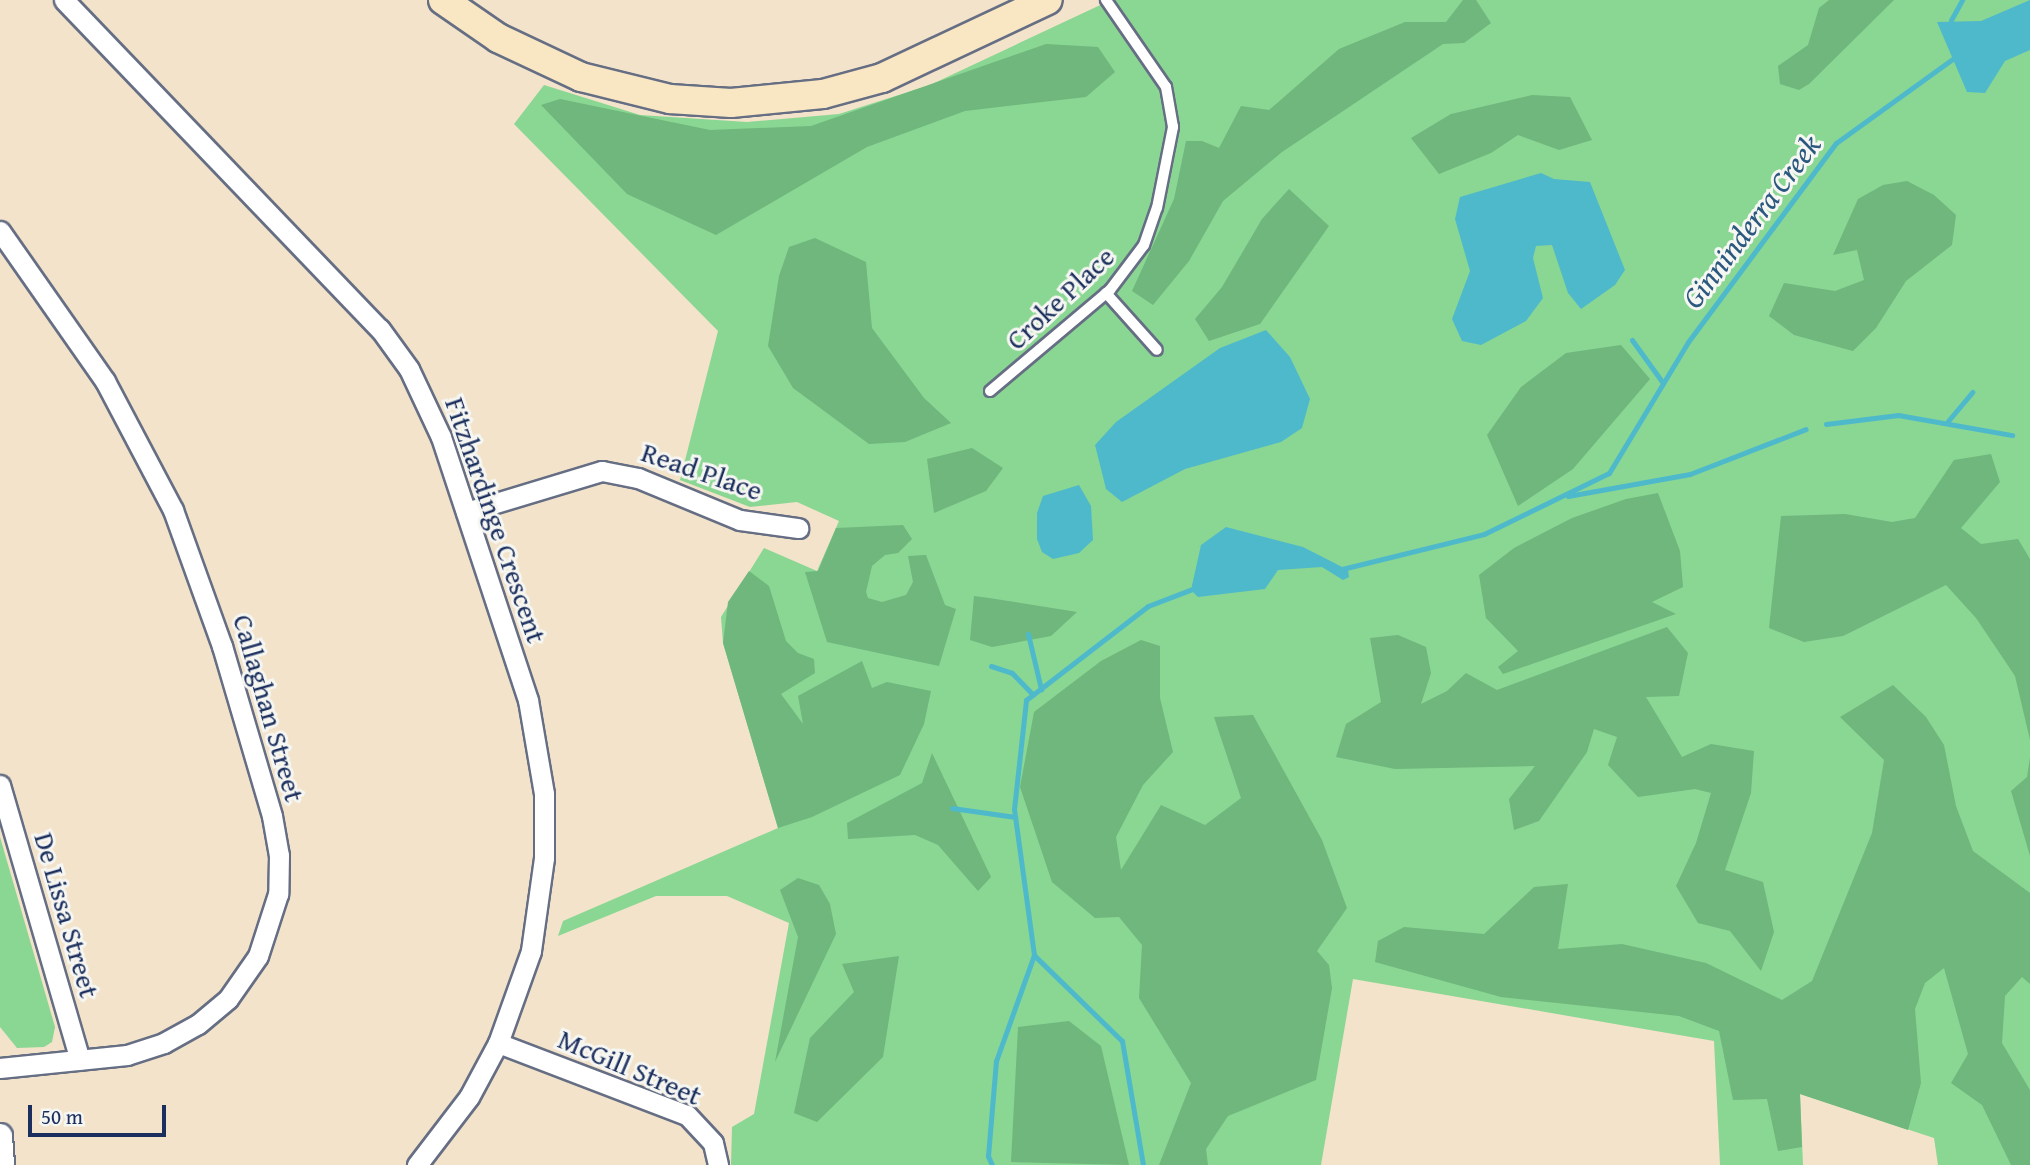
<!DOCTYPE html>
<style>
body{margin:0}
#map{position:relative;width:2030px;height:1165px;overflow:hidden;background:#f2e3ca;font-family:"Gentium Book Plus",serif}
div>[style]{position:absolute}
.green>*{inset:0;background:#8ad693}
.forest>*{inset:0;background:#6fb77d}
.water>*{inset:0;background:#4eb9cb}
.stream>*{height:5px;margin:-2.5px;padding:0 2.5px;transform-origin:2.5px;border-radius:2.5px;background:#4eb9cb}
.roads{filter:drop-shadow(2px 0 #666e84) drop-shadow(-2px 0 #666e84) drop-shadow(0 2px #666e84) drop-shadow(0 -2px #666e84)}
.service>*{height:10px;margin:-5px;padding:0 5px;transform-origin:5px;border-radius:5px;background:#fff}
.minor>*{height:19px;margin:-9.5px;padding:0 9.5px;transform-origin:9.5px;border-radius:9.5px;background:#fff}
.tertiary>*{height:24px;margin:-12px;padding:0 12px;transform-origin:12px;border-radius:12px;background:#fff}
.secondary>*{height:28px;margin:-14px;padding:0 14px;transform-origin:14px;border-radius:14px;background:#f9e7c3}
span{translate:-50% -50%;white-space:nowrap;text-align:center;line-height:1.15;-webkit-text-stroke:6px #f6f6f2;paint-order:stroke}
.street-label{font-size:28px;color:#1b2f5e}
.water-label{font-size:30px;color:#2a587f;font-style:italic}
.scale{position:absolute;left:28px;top:1105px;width:138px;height:32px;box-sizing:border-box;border:4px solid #1b2f5e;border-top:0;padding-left:9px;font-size:21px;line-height:24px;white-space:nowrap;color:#1b2f5e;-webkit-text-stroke:5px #f6f6f2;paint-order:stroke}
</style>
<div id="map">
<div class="green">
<i style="clip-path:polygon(1111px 0,2030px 0,2030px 1165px,1938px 1165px,1934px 1138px,1800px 1094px,1803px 1165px,1720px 1165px,1714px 1041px,1353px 979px,1321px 1165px,731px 1165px,732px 1127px,754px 1114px,789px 923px,727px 896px,656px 896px,558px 936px,563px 921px,778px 828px,723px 643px,721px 617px,764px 548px,817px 571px,839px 521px,797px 502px,750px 507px,680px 480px,718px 331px,514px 124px,544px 85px,640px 115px,747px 122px,839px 114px,930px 85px)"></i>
<i style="clip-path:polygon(0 837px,55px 1027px,52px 1042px,44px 1047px,17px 1048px,0 1027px)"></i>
</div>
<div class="forest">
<i style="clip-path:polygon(1463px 0,1476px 0,1491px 23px,1464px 43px,1443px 44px,1282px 152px,1223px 201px,1189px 261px,1153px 305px,1132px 291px,1174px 199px,1186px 141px,1202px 141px,1219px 148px,1241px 106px,1269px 110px,1339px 49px,1405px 22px,1446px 22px)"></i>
<i style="clip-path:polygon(1829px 0,1894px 0,1809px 84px,1799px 90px,1780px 84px,1778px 66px,1808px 45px,1819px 8px)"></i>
<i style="clip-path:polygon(1046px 44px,1098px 47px,1115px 72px,1086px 97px,965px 111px,867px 147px,716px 235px,627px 194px,541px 105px,560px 99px,710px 130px,811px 126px)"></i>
<i style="clip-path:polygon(1532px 95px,1570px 97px,1592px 140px,1559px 150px,1518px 135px,1491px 153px,1439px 174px,1411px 138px,1451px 114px)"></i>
<i style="clip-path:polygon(1907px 181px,1934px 195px,1956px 215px,1952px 245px,1906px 281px,1876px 328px,1853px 351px,1794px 335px,1769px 316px,1784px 283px,1835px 291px,1864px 280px,1857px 250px,1833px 255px,1858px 199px,1883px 185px)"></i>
<i style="clip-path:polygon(1289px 189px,1329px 226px,1260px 324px,1209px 341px,1195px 319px,1222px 287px,1262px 219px)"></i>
<i style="clip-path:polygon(815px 238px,866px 262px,872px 328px,924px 398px,951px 423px,905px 442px,869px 444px,793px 388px,768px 346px,779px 276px,789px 247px)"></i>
<i style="clip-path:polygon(1621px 345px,1650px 379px,1573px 469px,1518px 506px,1487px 435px,1521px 387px,1566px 353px)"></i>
<i style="clip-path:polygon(972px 448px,1003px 468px,986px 491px,934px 513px,927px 459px)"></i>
<i style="clip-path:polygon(1991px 454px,2000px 482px,1961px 528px,1981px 544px,2018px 539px,2030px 559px,2030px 740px,2015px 676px,1976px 618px,1946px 585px,1843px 636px,1804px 642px,1769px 628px,1781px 516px,1845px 514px,1892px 522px,1915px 518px,1954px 460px)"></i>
<i style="clip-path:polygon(1658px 493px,1680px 551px,1683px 587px,1652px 602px,1676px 614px,1503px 674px,1498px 667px,1518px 651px,1486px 618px,1479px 575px,1514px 548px,1572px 518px,1626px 499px)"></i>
<i style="clip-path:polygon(903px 525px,912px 539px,898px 553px,885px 555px,872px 566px,866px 592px,868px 598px,882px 602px,906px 595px,913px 582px,908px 556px,926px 555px,945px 605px,956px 609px,939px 666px,827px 642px,805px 572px,818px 571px,836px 528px)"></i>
<i style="clip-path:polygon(749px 571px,769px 586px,786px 641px,798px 653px,814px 659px,815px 673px,781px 694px,803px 724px,798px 696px,862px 661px,872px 688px,887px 682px,931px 691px,924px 724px,900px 775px,812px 817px,778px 828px,723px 643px,728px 602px)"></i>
<i style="clip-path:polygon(974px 596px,989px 598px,1077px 612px,1051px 636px,992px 647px,970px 640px)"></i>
<i style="clip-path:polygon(1667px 627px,1688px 653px,1679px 696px,1646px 697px,1682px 757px,1711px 744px,1754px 751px,1751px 793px,1725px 870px,1763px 882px,1774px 932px,1761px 971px,1730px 931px,1698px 923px,1676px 886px,1696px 843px,1711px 793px,1695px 789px,1638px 797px,1608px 765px,1617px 737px,1594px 729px,1587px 752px,1539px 821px,1514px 830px,1509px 799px,1535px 766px,1395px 769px,1336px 757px,1346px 724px,1381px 702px,1370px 638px,1398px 635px,1426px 647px,1431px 673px,1421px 704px,1447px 691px,1466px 673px,1497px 690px)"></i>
<i style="clip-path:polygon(1141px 640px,1160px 646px,1160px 698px,1173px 752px,1143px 785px,1116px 837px,1121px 870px,1161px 805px,1205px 825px,1241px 798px,1214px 717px,1253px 715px,1322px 840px,1347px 908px,1317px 951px,1329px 965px,1332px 988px,1316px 1080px,1228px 1116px,1206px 1149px,1208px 1165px,1159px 1165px,1191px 1083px,1139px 998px,1142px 945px,1119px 917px,1095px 918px,1052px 882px,1020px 787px,1034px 712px,1101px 661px)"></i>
<i style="clip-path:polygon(1893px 685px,1926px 717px,1944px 745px,1956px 806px,1973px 851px,2030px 893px,2030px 984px,2022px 977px,2005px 996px,2002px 1043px,2030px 1090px,2030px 1165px,2011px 1165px,1982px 1105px,1951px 1083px,1968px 1054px,1944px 968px,1925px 983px,1915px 1009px,1921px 1083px,1908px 1130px,1800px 1094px,1802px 1147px,1778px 1151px,1767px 1099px,1733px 1100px,1719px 1031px,1679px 1016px,1501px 997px,1375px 962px,1378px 941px,1404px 927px,1484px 934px,1534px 887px,1568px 884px,1558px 949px,1622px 944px,1706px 963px,1782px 1000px,1812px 981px,1872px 833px,1884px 760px,1840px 717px)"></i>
<i style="clip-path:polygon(932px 753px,991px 877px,978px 891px,938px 845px,915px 835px,848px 839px,847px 823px,922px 783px)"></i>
<i style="clip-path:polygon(2030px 757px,2030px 856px,2011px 791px,2027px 777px)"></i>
<i style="clip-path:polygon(798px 878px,819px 885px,830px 904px,836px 934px,775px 1062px,798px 937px,780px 890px)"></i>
<i style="clip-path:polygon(899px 956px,883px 1057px,817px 1122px,794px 1113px,810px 1038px,854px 992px,842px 964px)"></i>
<i style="clip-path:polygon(1069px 1021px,1101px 1046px,1129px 1165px,1011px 1162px,1018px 1027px)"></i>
</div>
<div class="water">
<i style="clip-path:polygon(2030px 0,2030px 50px,2005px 61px,1985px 93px,1967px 92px,1937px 22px,1981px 21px)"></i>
<i style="clip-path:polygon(1541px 173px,1554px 179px,1590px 182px,1625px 270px,1615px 285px,1581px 309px,1568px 293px,1552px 245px,1536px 246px,1533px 258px,1543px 298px,1526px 321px,1481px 345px,1462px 341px,1452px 319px,1470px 271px,1455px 219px,1460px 197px)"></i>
<i style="clip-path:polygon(1266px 330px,1290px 357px,1310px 399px,1302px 428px,1281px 442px,1185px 469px,1122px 502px,1106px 489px,1095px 445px,1116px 422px,1220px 348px)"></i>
<i style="clip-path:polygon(1079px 485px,1091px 506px,1093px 540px,1079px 553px,1053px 559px,1042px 552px,1037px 539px,1037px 513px,1043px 496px)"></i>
<i style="clip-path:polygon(1226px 527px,1303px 547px,1348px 570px,1349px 577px,1343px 580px,1322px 567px,1278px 570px,1265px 589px,1198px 597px,1191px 590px,1201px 545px)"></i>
</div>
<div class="stream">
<i style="left:1951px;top:20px;width:23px;rotate:-61deg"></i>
<i style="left:1632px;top:340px;width:53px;rotate:54.2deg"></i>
<i style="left:1948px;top:421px;width:38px;rotate:-50deg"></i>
<i style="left:1826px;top:424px;width:73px;rotate:-7.1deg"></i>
<i style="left:1898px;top:415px;width:116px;rotate:10deg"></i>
<i style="left:1568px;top:496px;width:124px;rotate:-10.2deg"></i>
<i style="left:1690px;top:474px;width:124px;rotate:-21.2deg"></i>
<i style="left:1342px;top:569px;width:146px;rotate:-13.8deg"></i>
<i style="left:1484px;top:534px;width:139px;rotate:-26deg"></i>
<i style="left:1609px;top:473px;width:153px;rotate:-58.9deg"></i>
<i style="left:1688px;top:342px;width:248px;rotate:-53.4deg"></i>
<i style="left:1836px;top:143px;width:150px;rotate:-35.8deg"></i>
<i style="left:1028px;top:634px;width:57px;rotate:76.7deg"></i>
<i style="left:991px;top:666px;width:22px;rotate:18deg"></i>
<i style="left:1012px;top:673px;width:30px;rotate:46deg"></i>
<i style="left:952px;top:808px;width:64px;rotate:8.1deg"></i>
<i style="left:992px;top:1165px;width:10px;rotate:-114deg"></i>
<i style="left:988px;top:1156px;width:95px;rotate:-85.2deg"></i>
<i style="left:996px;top:1061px;width:113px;rotate:-70.3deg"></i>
<i style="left:1143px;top:1165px;width:126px;rotate:-99.6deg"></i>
<i style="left:1122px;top:1041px;width:123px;rotate:-135.7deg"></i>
<i style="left:1034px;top:955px;width:147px;rotate:-97.8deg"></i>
<i style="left:1014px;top:809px;width:110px;rotate:-83.7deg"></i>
<i style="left:1026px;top:700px;width:154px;rotate:-37.6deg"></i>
<i style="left:1148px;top:606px;width:50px;rotate:-21deg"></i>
</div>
<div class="roads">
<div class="service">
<i style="left:1106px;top:293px;width:76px;rotate:48.2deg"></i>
<i style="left:990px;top:391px;width:157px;rotate:-40.1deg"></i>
<i style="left:1110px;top:290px;width:56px;rotate:-52.9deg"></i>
<i style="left:1144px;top:245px;width:39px;rotate:-71deg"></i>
<i style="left:1157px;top:208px;width:83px;rotate:-78.8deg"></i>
<i style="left:1173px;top:127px;width:41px;rotate:-99.9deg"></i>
<i style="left:1166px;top:87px;width:106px;rotate:-124.6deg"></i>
</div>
<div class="minor">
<i style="left:64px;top:0;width:456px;rotate:46.2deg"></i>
<i style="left:380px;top:329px;width:49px;rotate:54.1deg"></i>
<i style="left:409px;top:369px;width:75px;rotate:64.8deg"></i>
<i style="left:441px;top:437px;width:277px;rotate:71.7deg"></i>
<i style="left:528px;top:700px;width:95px;rotate:80.3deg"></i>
<i style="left:544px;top:794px;width:64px;rotate:90deg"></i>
<i style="left:544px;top:858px;width:94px;rotate:98deg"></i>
<i style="left:531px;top:951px;width:98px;rotate:109.7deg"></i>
<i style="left:498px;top:1043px;width:61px;rotate:118.2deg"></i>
<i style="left:469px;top:1097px;width:86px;rotate:127.4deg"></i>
<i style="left:0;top:231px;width:183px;rotate:55deg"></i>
<i style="left:105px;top:381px;width:146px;rotate:62.2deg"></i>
<i style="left:173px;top:510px;width:145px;rotate:70.2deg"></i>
<i style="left:222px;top:646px;width:177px;rotate:73.6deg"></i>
<i style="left:272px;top:816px;width:40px;rotate:80deg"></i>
<i style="left:279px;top:855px;width:39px;rotate:91deg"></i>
<i style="left:278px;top:894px;width:65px;rotate:107.9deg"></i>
<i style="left:258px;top:956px;width:52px;rotate:124.9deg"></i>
<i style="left:228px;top:999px;width:39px;rotate:140deg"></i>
<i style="left:198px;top:1024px;width:39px;rotate:151deg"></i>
<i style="left:164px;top:1043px;width:39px;rotate:162deg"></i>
<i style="left:127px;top:1055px;width:128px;rotate:174.2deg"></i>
<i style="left:466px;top:512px;width:142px;rotate:-16.8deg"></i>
<i style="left:602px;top:471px;width:37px;rotate:11deg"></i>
<i style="left:638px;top:478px;width:110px;rotate:22.4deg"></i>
<i style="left:740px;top:520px;width:59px;rotate:7.9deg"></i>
<i style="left:0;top:785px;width:286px;rotate:73.8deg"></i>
<i style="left:498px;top:1043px;width:202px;rotate:20.9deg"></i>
<i style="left:687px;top:1115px;width:38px;rotate:47deg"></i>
<i style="left:713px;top:1143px;width:23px;rotate:77deg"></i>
</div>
<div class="tertiary">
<i style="left:0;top:1136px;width:29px;rotate:86deg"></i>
</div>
<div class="secondary">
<i style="left:443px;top:0;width:67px;rotate:34.6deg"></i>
<i style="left:498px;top:38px;width:92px;rotate:25.2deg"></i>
<i style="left:581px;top:77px;width:92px;rotate:13.9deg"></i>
<i style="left:670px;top:99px;width:61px;rotate:3.8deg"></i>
<i style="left:731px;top:103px;width:92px;rotate:-5.6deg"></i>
<i style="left:823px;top:94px;width:61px;rotate:-15.2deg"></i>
<i style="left:882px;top:78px;width:183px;rotate:-25.2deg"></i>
</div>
</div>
<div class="street-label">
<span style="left:1060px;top:298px;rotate:-43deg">Croke Place</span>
<span style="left:702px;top:471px;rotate:19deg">Read Place</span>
<span style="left:496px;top:520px;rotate:71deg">Fitzhardinge Crescent</span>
<span style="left:269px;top:708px;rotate:74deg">Callaghan Street</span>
<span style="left:67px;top:915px;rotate:74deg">De Lissa Street</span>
<span style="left:630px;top:1067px;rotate:23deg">McGill Street</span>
</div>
<div class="water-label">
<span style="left:1751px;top:221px;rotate:-53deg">Ginninderra Creek</span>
</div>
<div class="scale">50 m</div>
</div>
